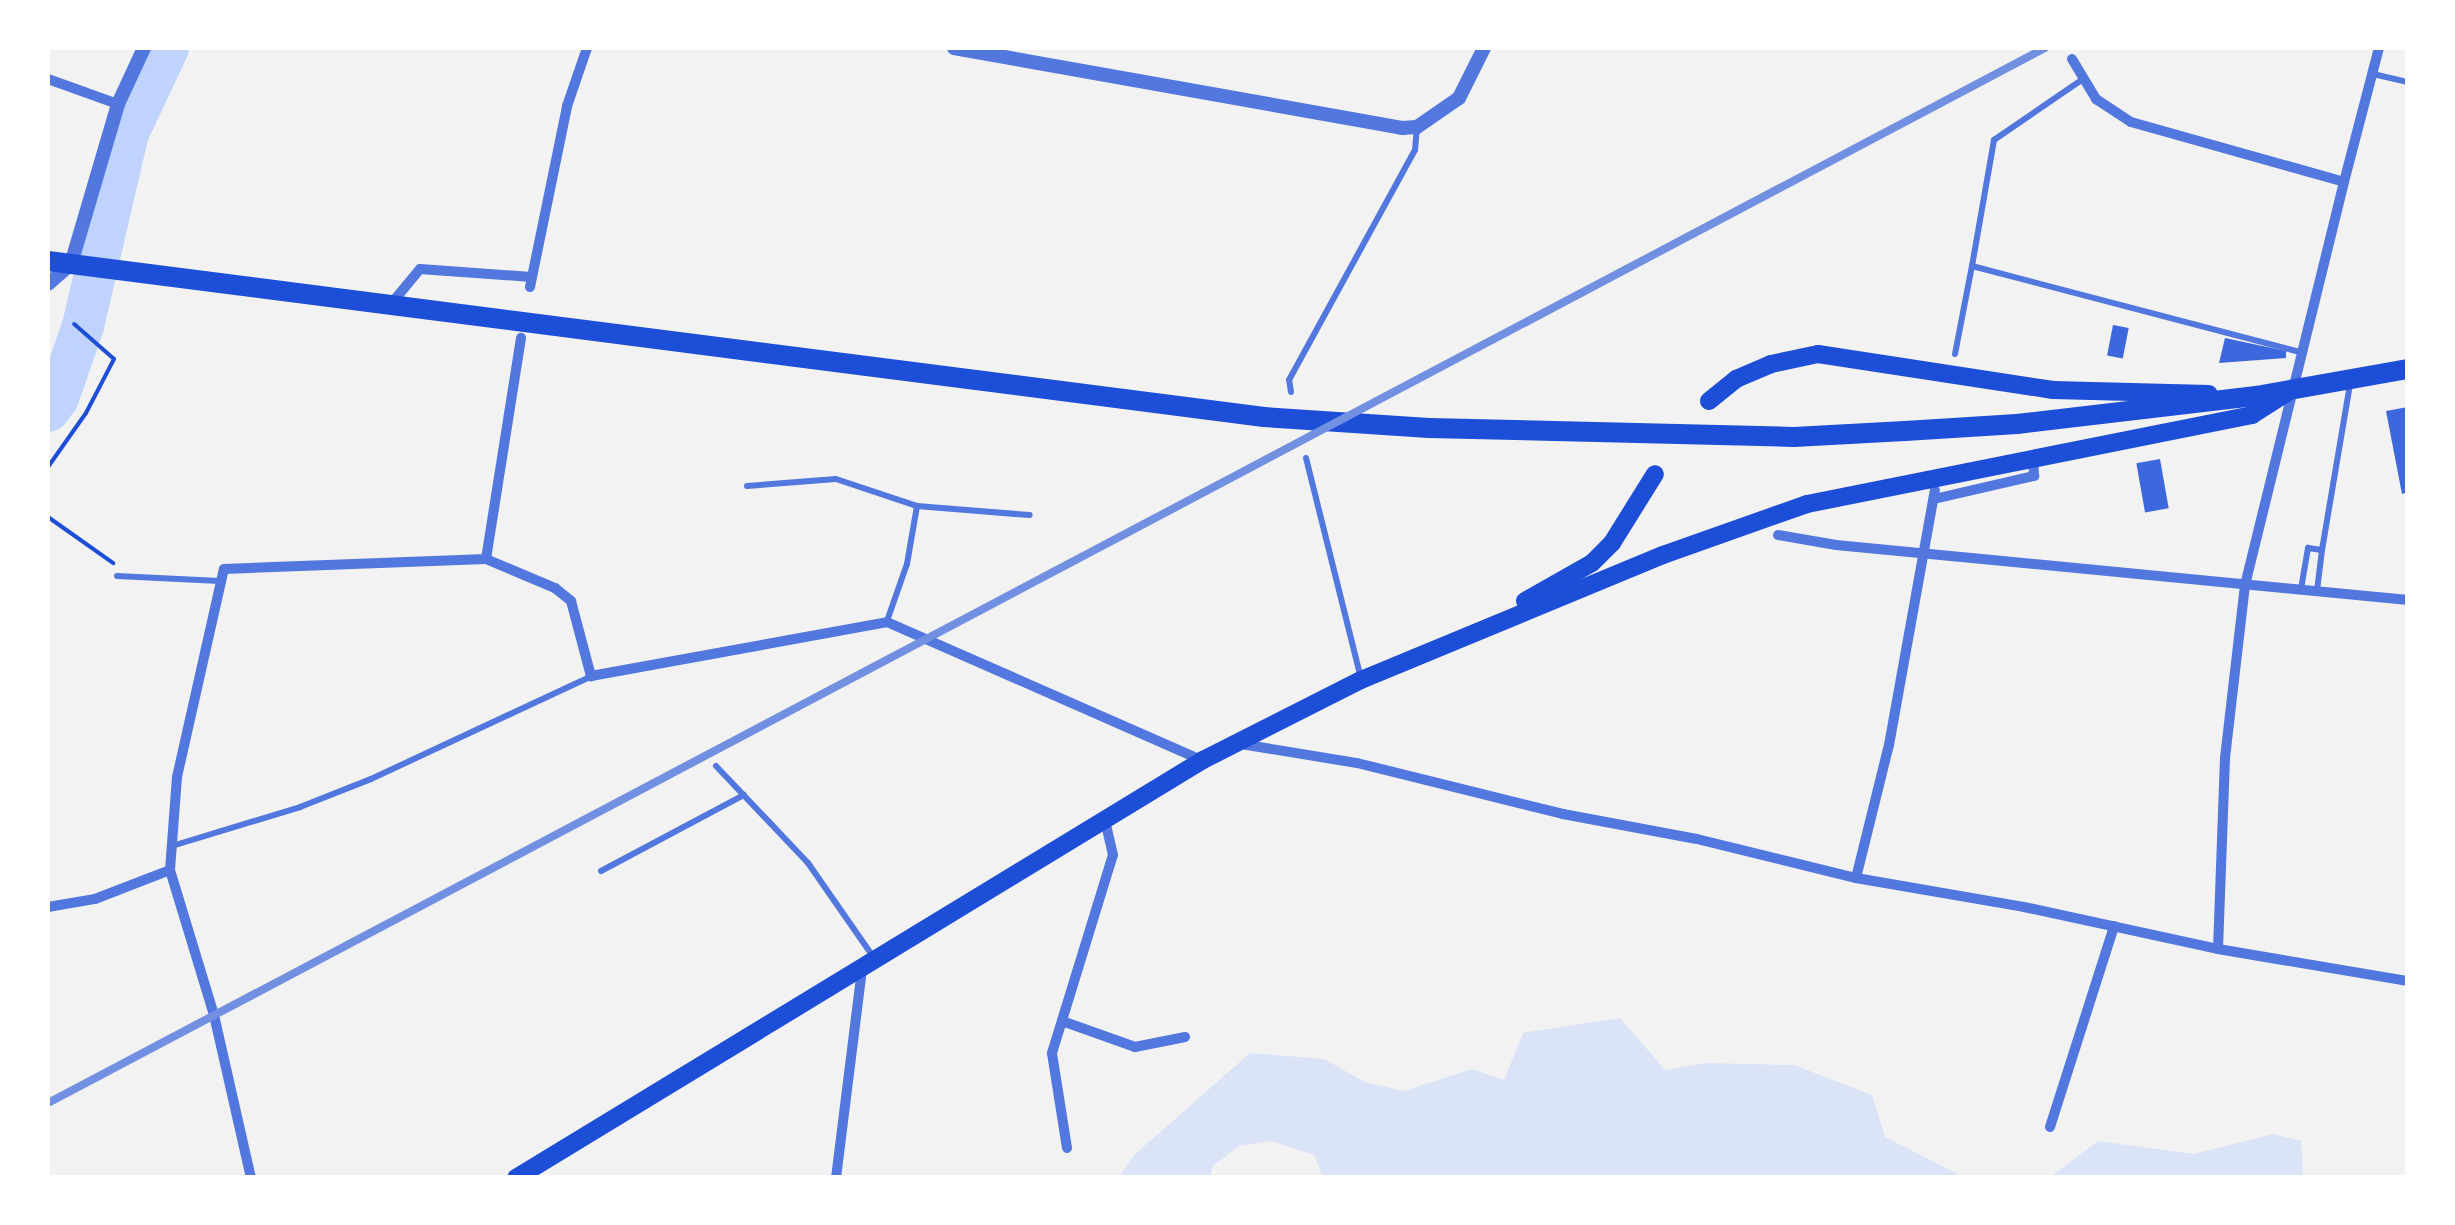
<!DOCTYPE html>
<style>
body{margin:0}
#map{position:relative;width:2455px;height:1225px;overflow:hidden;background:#f2f2f2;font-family:Rubik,sans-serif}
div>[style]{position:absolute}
.green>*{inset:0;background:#dbe4f7}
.river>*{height:42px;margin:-21px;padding:0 21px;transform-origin:21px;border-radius:21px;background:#bfd3fe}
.building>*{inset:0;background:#3d67dc;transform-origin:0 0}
.path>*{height:4px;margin:-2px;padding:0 2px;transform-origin:2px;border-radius:2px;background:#1d4ed8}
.service>*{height:6px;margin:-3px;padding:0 3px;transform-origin:3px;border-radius:3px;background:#5277de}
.minor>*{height:10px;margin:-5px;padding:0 5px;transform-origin:5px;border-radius:5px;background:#5277de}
.tertiary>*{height:14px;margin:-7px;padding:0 7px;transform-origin:7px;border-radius:7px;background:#5277de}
.primary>*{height:18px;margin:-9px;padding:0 9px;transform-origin:9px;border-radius:9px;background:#1d4ed8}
.trunk>*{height:20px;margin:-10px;padding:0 10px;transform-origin:10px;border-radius:10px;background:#1d4ed8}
.rail>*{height:8px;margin:-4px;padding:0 4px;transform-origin:4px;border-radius:4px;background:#7290e2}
span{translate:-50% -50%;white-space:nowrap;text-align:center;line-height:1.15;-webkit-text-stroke:8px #fff;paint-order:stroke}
.frame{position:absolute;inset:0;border:50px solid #fff;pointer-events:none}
</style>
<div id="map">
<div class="green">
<i style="clip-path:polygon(1620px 1018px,1665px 1070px,1707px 1063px,1794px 1065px,1872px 1095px,1885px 1137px,1964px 1177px,1323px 1177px,1314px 1155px,1271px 1141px,1239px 1146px,1213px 1166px,1210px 1177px,1119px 1177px,1134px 1155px,1250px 1053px,1324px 1059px,1365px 1082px,1404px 1091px,1472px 1069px,1504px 1080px,1523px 1033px)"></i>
<i style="clip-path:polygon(2274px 1134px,2301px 1141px,2303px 1177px,2050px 1177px,2098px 1141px,2194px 1154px)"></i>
</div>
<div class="river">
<i style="left:48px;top:411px;width:16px;rotate:-52deg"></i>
<i style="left:58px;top:398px;width:76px;rotate:-70.9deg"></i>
<i style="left:83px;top:326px;width:198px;rotate:-76.9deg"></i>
<i style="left:128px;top:133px;width:94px;rotate:-64.8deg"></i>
</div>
<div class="building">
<i style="left:2113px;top:325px;width:16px;height:31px;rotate:11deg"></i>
<i style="clip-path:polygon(2225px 338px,2286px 351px,2286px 358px,2219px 363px)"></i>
<i style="clip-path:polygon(2408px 407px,2408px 492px,2402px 494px,2386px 411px)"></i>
<i style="left:2160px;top:459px;width:50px;height:24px;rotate:80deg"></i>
</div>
<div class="path">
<i style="left:48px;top:467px;width:66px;rotate:-54.9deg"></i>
<i style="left:86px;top:413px;width:61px;rotate:-62.6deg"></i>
<i style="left:114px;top:359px;width:53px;rotate:-138.8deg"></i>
<i style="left:48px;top:517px;width:80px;rotate:35.3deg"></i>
</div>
<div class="service">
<i style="left:2373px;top:74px;width:36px;rotate:13deg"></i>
<i style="left:2083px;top:79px;width:108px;rotate:145.6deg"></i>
<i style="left:1994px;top:140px;width:128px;rotate:99.9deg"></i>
<i style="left:1972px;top:266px;width:339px;rotate:14.7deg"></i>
<i style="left:1955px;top:354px;width:90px;rotate:-79.1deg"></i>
<i style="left:1291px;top:392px;width:12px;rotate:-99deg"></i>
<i style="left:1289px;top:380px;width:262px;rotate:-61.3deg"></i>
<i style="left:1415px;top:150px;width:22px;rotate:-85deg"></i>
<i style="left:1306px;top:458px;width:224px;rotate:76deg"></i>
<i style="left:747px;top:486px;width:89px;rotate:-4.5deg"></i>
<i style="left:836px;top:479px;width:85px;rotate:18.4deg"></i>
<i style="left:917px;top:506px;width:113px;rotate:4.6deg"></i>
<i style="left:2322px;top:550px;width:168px;rotate:-80.4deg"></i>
<i style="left:117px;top:576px;width:103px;rotate:2.8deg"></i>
<i style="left:2301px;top:589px;width:42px;rotate:-80.3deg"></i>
<i style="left:2308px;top:548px;width:14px;rotate:8deg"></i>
<i style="left:2322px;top:550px;width:41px;rotate:97deg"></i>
<i style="left:887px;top:621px;width:60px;rotate:-70.7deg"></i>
<i style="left:907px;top:564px;width:59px;rotate:-80.2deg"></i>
<i style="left:716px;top:766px;width:134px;rotate:46.5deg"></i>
<i style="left:808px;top:863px;width:116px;rotate:55.2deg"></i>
<i style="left:172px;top:846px;width:134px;rotate:-16.9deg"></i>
<i style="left:300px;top:807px;width:76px;rotate:-21.5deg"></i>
<i style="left:371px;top:779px;width:242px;rotate:-25deg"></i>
<i style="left:601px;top:871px;width:162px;rotate:-28deg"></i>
</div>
<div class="minor">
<i style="left:2072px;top:59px;width:47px;rotate:59deg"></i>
<i style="left:2096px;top:99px;width:42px;rotate:33.3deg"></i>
<i style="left:2131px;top:122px;width:221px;rotate:15.7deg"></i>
<i style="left:2344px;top:182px;width:415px;rotate:103.8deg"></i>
<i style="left:2245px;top:585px;width:174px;rotate:96.6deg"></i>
<i style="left:2225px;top:758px;width:191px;rotate:92.1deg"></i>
<i style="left:48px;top:79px;width:74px;rotate:19.7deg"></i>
<i style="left:2344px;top:182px;width:138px;rotate:-75.4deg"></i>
<i style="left:530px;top:287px;width:185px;rotate:-78.4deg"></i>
<i style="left:567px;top:106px;width:61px;rotate:-71deg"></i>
<i style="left:391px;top:304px;width:45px;rotate:-50.4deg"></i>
<i style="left:420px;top:269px;width:112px;rotate:4.1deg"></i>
<i style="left:1934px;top:499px;width:103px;rotate:-13deg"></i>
<i style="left:2034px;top:476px;width:18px;rotate:-93deg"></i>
<i style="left:1778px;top:535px;width:59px;rotate:9.8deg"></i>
<i style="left:1836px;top:545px;width:575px;rotate:5.49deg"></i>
<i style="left:486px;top:559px;width:75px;rotate:22.8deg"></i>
<i style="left:555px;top:588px;width:21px;rotate:39deg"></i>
<i style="left:571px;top:601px;width:78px;rotate:75.1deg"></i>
<i style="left:591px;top:676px;width:301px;rotate:-10.3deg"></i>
<i style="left:887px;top:622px;width:344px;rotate:23.7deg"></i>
<i style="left:1241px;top:744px;width:118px;rotate:9.3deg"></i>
<i style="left:1357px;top:763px;width:212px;rotate:13.9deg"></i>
<i style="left:1563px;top:814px;width:136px;rotate:10.6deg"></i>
<i style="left:1697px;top:839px;width:164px;rotate:13.8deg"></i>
<i style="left:1856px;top:878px;width:170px;rotate:9.8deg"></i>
<i style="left:2024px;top:907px;width:198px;rotate:12.2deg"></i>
<i style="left:2218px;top:949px;width:193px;rotate:9.6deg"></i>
<i style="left:1856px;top:878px;width:137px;rotate:-76.1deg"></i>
<i style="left:1889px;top:745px;width:259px;rotate:-79.8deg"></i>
<i style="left:48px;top:907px;width:48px;rotate:-9.7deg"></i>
<i style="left:95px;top:899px;width:80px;rotate:-21.1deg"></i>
<i style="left:1062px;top:1021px;width:77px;rotate:19.6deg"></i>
<i style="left:1135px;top:1047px;width:51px;rotate:-11.3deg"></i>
<i style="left:2050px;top:1127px;width:211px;rotate:-72.3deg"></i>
<i style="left:1067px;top:1148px;width:96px;rotate:-99deg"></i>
<i style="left:1052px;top:1053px;width:207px;rotate:-72.9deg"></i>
<i style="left:1113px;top:855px;width:37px;rotate:-103deg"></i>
<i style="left:251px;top:1178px;width:167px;rotate:-102.8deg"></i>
<i style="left:214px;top:1015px;width:152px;rotate:-106.9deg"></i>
<i style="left:170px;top:870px;width:93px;rotate:-85.7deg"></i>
<i style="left:177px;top:777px;width:213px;rotate:-77.3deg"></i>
<i style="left:224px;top:569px;width:262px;rotate:-2.2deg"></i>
<i style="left:486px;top:559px;width:224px;rotate:-81deg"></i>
<i style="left:836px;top:1178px;width:211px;rotate:-82.9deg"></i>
</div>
<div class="tertiary">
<i style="left:954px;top:48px;width:455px;rotate:10.1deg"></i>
<i style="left:1402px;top:128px;width:15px;rotate:-4deg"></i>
<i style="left:1417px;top:127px;width:51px;rotate:-34.6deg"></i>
<i style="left:1459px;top:98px;width:56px;rotate:-63.4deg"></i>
<i style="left:48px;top:284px;width:30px;rotate:-41deg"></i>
<i style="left:71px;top:264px;width:167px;rotate:-73.6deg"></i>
<i style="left:118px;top:104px;width:62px;rotate:-65.1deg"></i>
</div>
<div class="primary">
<i style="left:1709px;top:401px;width:35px;rotate:-39deg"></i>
<i style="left:1736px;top:379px;width:38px;rotate:-23deg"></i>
<i style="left:1771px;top:364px;width:48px;rotate:-12deg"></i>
<i style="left:1818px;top:354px;width:238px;rotate:8.7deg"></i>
<i style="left:2053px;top:390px;width:156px;rotate:1.5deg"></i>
<i style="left:1525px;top:601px;width:77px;rotate:-29.6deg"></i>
<i style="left:1592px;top:563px;width:28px;rotate:-45deg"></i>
<i style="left:1612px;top:543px;width:81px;rotate:-58.1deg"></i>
<i style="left:516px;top:1178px;width:804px;rotate:-31.32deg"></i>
<i style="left:1203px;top:760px;width:177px;rotate:-26.9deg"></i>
<i style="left:1361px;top:680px;width:327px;rotate:-22.5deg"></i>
<i style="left:1663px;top:555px;width:153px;rotate:-19.5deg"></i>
<i style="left:1807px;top:504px;width:454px;rotate:-11.3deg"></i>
<i style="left:2252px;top:415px;width:43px;rotate:-32.6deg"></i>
</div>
<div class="trunk">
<i style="left:48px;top:261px;width:1226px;rotate:7.31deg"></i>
<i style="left:1264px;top:417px;width:165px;rotate:3.8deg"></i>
<i style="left:1429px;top:428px;width:365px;rotate:1.4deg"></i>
<i style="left:1794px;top:437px;width:111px;rotate:-3.1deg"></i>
<i style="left:1905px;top:431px;width:112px;rotate:-3.6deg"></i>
<i style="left:2017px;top:424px;width:241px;rotate:-6.7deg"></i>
<i style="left:2256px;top:396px;width:154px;rotate:-10.1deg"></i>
</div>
<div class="rail">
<i style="left:48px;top:1103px;width:2259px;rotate:-27.85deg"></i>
</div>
<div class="frame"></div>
</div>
